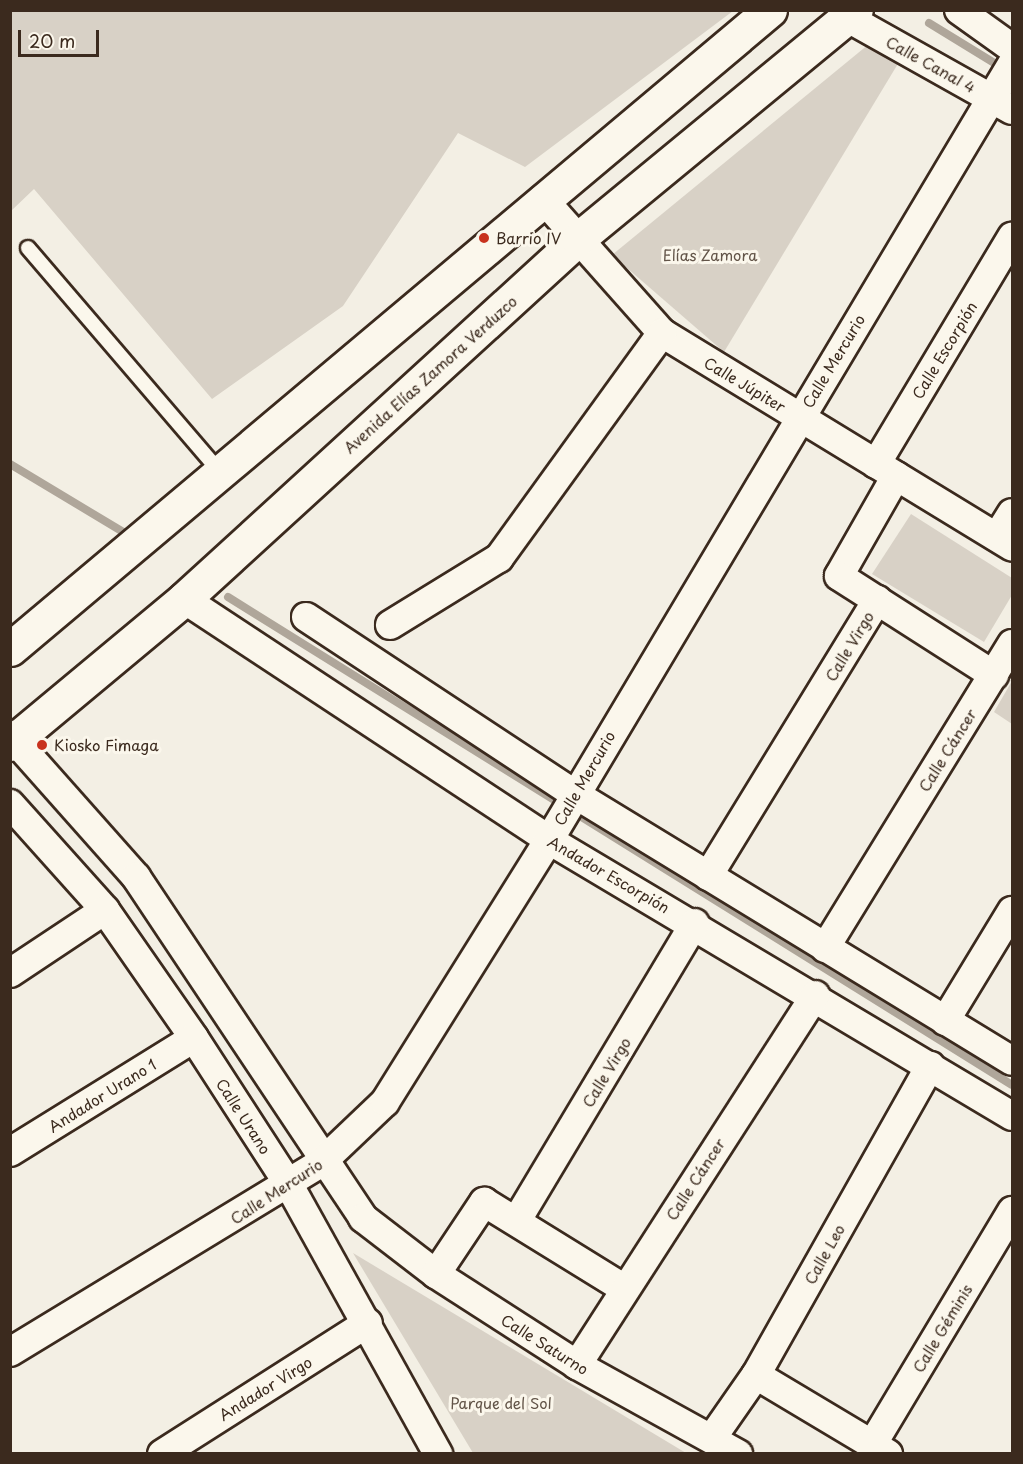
<!DOCTYPE html>
<meta charset="utf-8">
<style>
body{margin:0}
#map{position:relative;width:1023px;height:1464px;overflow:hidden;background:#f3efe4;font-family:"Playpen Sans",sans-serif}
div>[style]{position:absolute}
.green>*{inset:0;background:#d8d1c6}
.stream>*{height:8px;margin:-4px;padding:0 4px;transform-origin:4px;border-radius:4px;background:#afa69a}
.roads{filter:drop-shadow(2px 0 #3b2a1e) drop-shadow(-2px 0 #3b2a1e) drop-shadow(0 2px #3b2a1e) drop-shadow(0 -2px #3b2a1e)}
.service>*{height:14px;margin:-7px;padding:0 7px;transform-origin:7px;border-radius:7px;background:#fbf7ec}
.minor>*{height:28px;margin:-14px;padding:0 14px;transform-origin:14px;border-radius:14px;background:#fbf7ec}
.primary>*{height:33px;margin:-16.5px;padding:0 16.5px;transform-origin:16.5px;border-radius:16.5px;background:#fbf7ec}
.dots>*{width:16px;height:16px;translate:-50% -50%;box-sizing:border-box;border:3px solid #fbf7ec;border-radius:50%}
span{translate:-50% -50%;white-space:nowrap;text-align:center;line-height:1.15;-webkit-text-stroke:6px #fbf7ec;paint-order:stroke}
.street-label{font-size:15px;color:#3b2a1e}
.poi-label{font-size:15px;color:#3b2a1e}
.left{translate:0 -50%;text-align:left}
.park-label{font-size:15px;color:#625448}
.frame{position:absolute;inset:0;border:12px solid #3b2a1e;pointer-events:none}
.scale{position:absolute;left:18px;top:30px;width:81px;height:27px;box-sizing:border-box;border:3px solid #3b2a1e;border-top:0;padding-left:8px;font-size:18px;line-height:21px;white-space:nowrap;color:#3b2a1e;-webkit-text-stroke:4px #fbf7ec;paint-order:stroke}
</style>
<div id="map">
<div class="green">
<i style="clip-path:polygon(10px 11px,11px 10px,733px 11px,525px 167px,458px 133px,343px 306px,212px 399px,34px 189px,11px 211px)"></i>
<i style="clip-path:polygon(869px 44px,899px 62px,724px 352px,612px 255px)"></i>
<i style="clip-path:polygon(911px 514px,1012px 578px,1012px 595px,984px 642px,872px 574px)"></i>
<i style="clip-path:polygon(1012px 681px,1012px 724px,994px 712px)"></i>
<i style="clip-path:polygon(353px 1253px,686px 1453px,473px 1453px)"></i>
</div>
<div class="stream">
<i style="left:929px;top:23px;width:88px;rotate:31.5deg"></i>
<i style="left:10px;top:464px;width:134px;rotate:31deg"></i>
<i style="left:228px;top:597px;width:923px;rotate:31.9deg"></i>
</div>
<div class="roads">
<div class="service">
<i style="left:28px;top:248px;width:296px;rotate:49.4deg"></i>
</div>
<div class="minor">
<i style="left:959px;top:10px;width:65px;rotate:35.6deg"></i>
<i style="left:848px;top:18px;width:188px;rotate:29.3deg"></i>
<i style="left:543px;top:199px;width:179px;rotate:48.4deg"></i>
<i style="left:662px;top:333px;width:410px;rotate:31.4deg"></i>
<i style="left:876px;top:464px;width:265px;rotate:-59.1deg"></i>
<i style="left:896px;top:476px;width:115px;rotate:119.7deg"></i>
<i style="left:839px;top:576px;width:184px;rotate:32.6deg"></i>
<i style="left:997px;top:537px;width:28px;rotate:-58deg"></i>
<i style="left:184px;top:599px;width:437px;rotate:33.4deg"></i>
<i style="left:549px;top:840px;width:539px;rotate:30.8deg"></i>
<i style="left:306px;top:617px;width:320px;rotate:33.4deg"></i>
<i style="left:573px;top:793px;width:514px;rotate:31.4deg"></i>
<i style="left:390px;top:625px;width:128px;rotate:-31.6deg"></i>
<i style="left:499px;top:558px;width:278px;rotate:-54.1deg"></i>
<i style="left:10px;top:735px;width:190px;rotate:48.4deg"></i>
<i style="left:136px;top:877px;width:410px;rotate:56.3deg"></i>
<i style="left:363px;top:1218px;width:92px;rotate:37.5deg"></i>
<i style="left:436px;top:1274px;width:168px;rotate:32.8deg"></i>
<i style="left:577px;top:1365px;width:184px;rotate:28.9deg"></i>
<i style="left:10px;top:804px;width:142px;rotate:48.1deg"></i>
<i style="left:105px;top:910px;width:156px;rotate:55.2deg"></i>
<i style="left:194px;top:1038px;width:175px;rotate:57.1deg"></i>
<i style="left:289px;top:1185px;width:308px;rotate:61deg"></i>
<i style="left:708px;top:876px;width:324px;rotate:-58.5deg"></i>
<i style="left:825px;top:948px;width:357px;rotate:-58.4deg"></i>
<i style="left:10px;top:973px;width:114px;rotate:-33.6deg"></i>
<i style="left:945px;top:1021px;width:129px;rotate:-58.7deg"></i>
<i style="left:10px;top:1152px;width:216px;rotate:-31.8deg"></i>
<i style="left:517px;top:1220px;width:346px;rotate:-59.1deg"></i>
<i style="left:436px;top:1274px;width:87px;rotate:-56.3deg"></i>
<i style="left:484px;top:1202px;width:163px;rotate:31.7deg"></i>
<i style="left:10px;top:1352px;width:364px;rotate:-31.3deg"></i>
<i style="left:321px;top:1163px;width:88px;rotate:-43.6deg"></i>
<i style="left:385px;top:1102px;width:309px;rotate:-58deg"></i>
<i style="left:549px;top:840px;width:904px;rotate:-59.18deg"></i>
<i style="left:577px;top:1365px;width:440px;rotate:-57.2deg"></i>
<i style="left:756px;top:1375px;width:154px;rotate:30.9deg"></i>
<i style="left:712px;top:1438px;width:77px;rotate:-55.1deg"></i>
<i style="left:756px;top:1375px;width:355px;rotate:-60.6deg"></i>
<i style="left:872px;top:1445px;width:273px;rotate:-59.1deg"></i>
<i style="left:162px;top:1454px;width:244px;rotate:-32.5deg"></i>
</div>
<div class="primary">
<i style="left:10px;top:649px;width:993px;rotate:-40.06deg"></i>
<i style="left:10px;top:744px;width:226px;rotate:-39.8deg"></i>
<i style="left:184px;top:599px;width:534px;rotate:-42.42deg"></i>
<i style="left:578px;top:239px;width:360px;rotate:-39.5deg"></i>
</div>
</div>
<div class="dots">
<i style="left:484px;top:238px;background:#c8321e"></i>
<i style="left:42px;top:745px;background:#c8321e"></i>
</div>
<div class="street-label">
<span style="left:931px;top:64px;rotate:29deg">Calle Canal 4</span>
<span style="left:944px;top:350px;rotate:-59deg">Calle Escorpión</span>
<span style="left:833px;top:361px;rotate:-59deg">Calle Mercurio</span>
<span style="left:430px;top:374px;rotate:-42deg">Avenida Elías Zamora Verduzco</span>
<span style="left:745px;top:384px;rotate:31deg">Calle Júpiter</span>
<span style="left:849px;top:646px;rotate:-59deg">Calle Virgo</span>
<span style="left:947px;top:750px;rotate:-58deg">Calle Cáncer</span>
<span style="left:584px;top:778px;rotate:-60deg">Calle Mercurio</span>
<span style="left:609px;top:874px;rotate:30deg">Andador Escorpión</span>
<span style="left:606px;top:1072px;rotate:-59deg">Calle Virgo</span>
<span style="left:102px;top:1095px;rotate:-32deg">Andador Urano 1</span>
<span style="left:244px;top:1116px;rotate:57deg">Calle Urano</span>
<span style="left:695px;top:1179px;rotate:-57deg">Calle Cáncer</span>
<span style="left:276px;top:1191px;rotate:-33deg">Calle Mercurio</span>
<span style="left:824px;top:1254px;rotate:-61deg">Calle Leo</span>
<span style="left:942px;top:1328px;rotate:-59deg">Calle Géminis</span>
<span style="left:545px;top:1344px;rotate:32deg">Calle Saturno</span>
<span style="left:265px;top:1388px;rotate:-32deg">Andador Virgo</span>
</div>
<div class="poi-label">
<span class="left" style="left:496px;top:238px">Barrio IV</span>
<span class="left" style="left:54px;top:745px">Kiosko Fimaga</span>
</div>
<div class="park-label">
<span style="left:710px;top:255px">Elías Zamora</span>
<span style="left:501px;top:1403px">Parque del Sol</span>
</div>
<div class="frame"></div>
<div class="scale">20 m</div>
</div>
